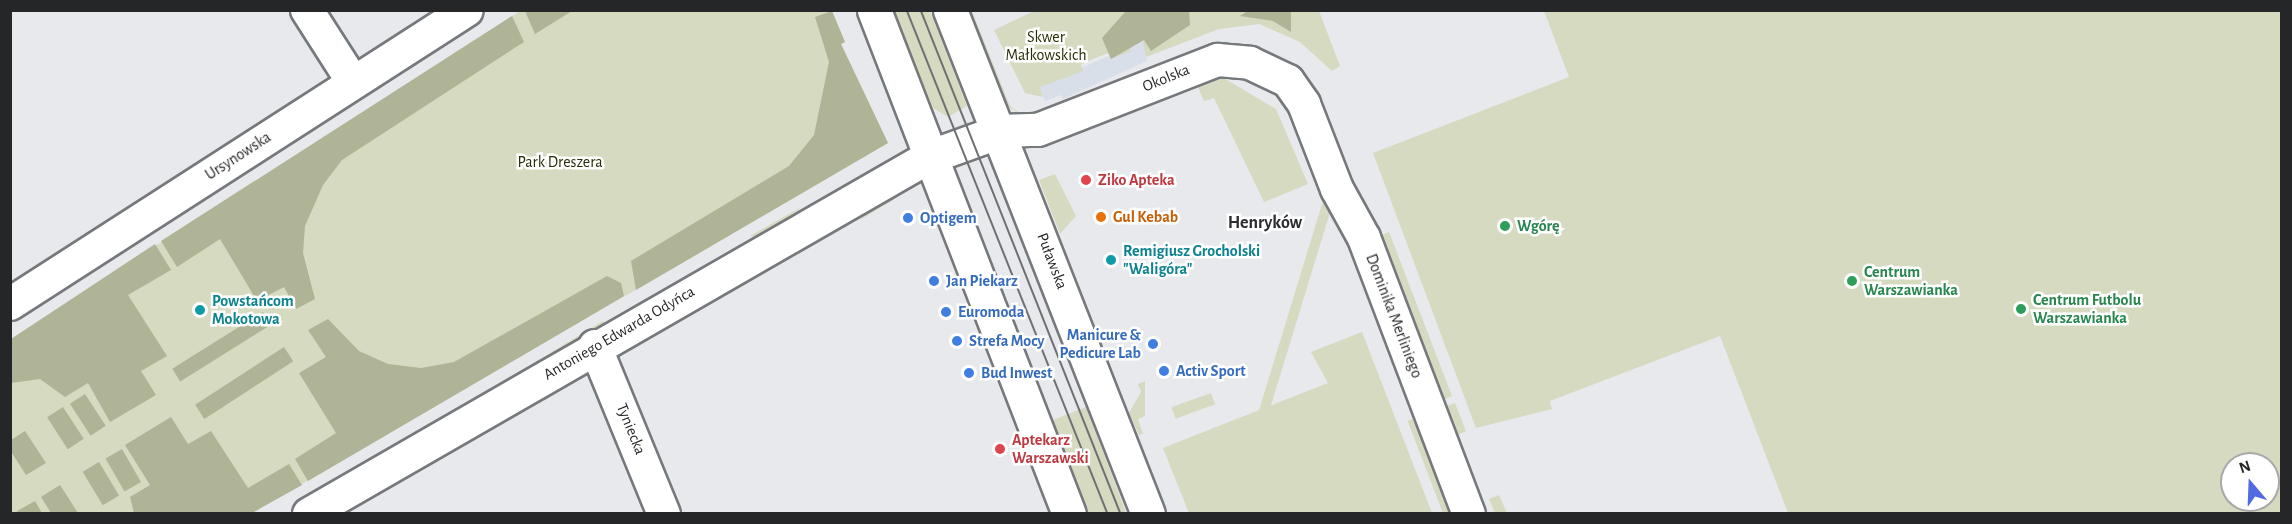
<!DOCTYPE html>
<meta charset="utf-8">
<style>
body{margin:0}
#map{position:relative;width:2292px;height:524px;overflow:hidden;background:#e7e9ed;font-family:"Alegreya Sans",sans-serif}
div>[style]{position:absolute}
.built>*{inset:0;background:#d8dfe9}
.green>*{inset:0;background:#d5dac0;transform-origin:0 0}
.forest>*{inset:0;background:#aeb495;transform-origin:0 0}
.roads{filter:drop-shadow(2px 0 #76797c) drop-shadow(-2px 0 #76797c) drop-shadow(0 2px #76797c) drop-shadow(0 -2px #76797c)}
.minor>*{height:32px;margin:-16px;padding:0 16px;transform-origin:16px;border-radius:16px;background:#fff}
.major>*{height:33px;margin:-16.5px;padding:0 16.5px;transform-origin:16.5px;border-radius:16.5px;background:#fff}
.tram>*{height:1.5px;margin:-0.75px;padding:0 0.75px;transform-origin:0.75px;border-radius:0.75px;background:#6f7072}
.dots>*{width:16px;height:16px;translate:-50% -50%;box-sizing:border-box;border:3px solid #fff;border-radius:50%}
span{translate:-50% -50%;white-space:nowrap;text-align:center;line-height:1.15;-webkit-text-stroke:5px #fff;paint-order:stroke}
.park-label{font-size:16px;color:#282d05}
.street-label{font-size:16px;color:#252627}
.health-label{font-size:16px;color:#be3a42;font-weight:700}
.left{translate:0 -50%;text-align:left}
.food-label{font-size:16px;color:#c56008;font-weight:700}
.shop-label{font-size:16px;color:#366cbe;font-weight:700}
.right{translate:-100% -50%;text-align:right}
.leisure-label{font-size:16px;color:#27864d;font-weight:700}
.culture-label{font-size:16px;color:#0d838f;font-weight:700}
.neighbourhood-label{font-size:18px;color:#2b2d30;font-weight:700}
.frame{position:absolute;inset:0;border:12px solid #252627;pointer-events:none}
.north{position:absolute;left:2220px;top:452px;width:60px;height:60px;box-sizing:border-box;background:#fff;border:2px solid #a8a8a9;border-radius:50%;rotate:341deg;font-size:16px;font-weight:700;line-height:24px;text-align:center;color:#252627}
.north::after{content:'';display:block;margin:auto;width:21px;height:27px;background:#526be0;clip-path:polygon(50% 0,100% 100%,50% 72%,0 100%)}
</style>
<div id="map">
<div class="built">
<i style="clip-path:polygon(1144px 40px,1147px 61px,1063px 99px,1061px 95px,1045px 101px,1039px 87px)"></i>
</div>
<div class="green">
<i style="clip-path:polygon(520px 11px,832px 11px,845px 42px,841px 44px,888px 143px,252px 513px,11px 514px,11px 339px)"></i>
<i style="clip-path:polygon(893px 11px,930px 11px,967px 106px,948px 117px,933px 108px)"></i>
<i style="clip-path:polygon(967px 11px,972px 11px,1010px 106px,1029px 120px,1007px 106px)"></i>
<i style="clip-path:polygon(1034px 11px,1319px 11px,1340px 66px,1332px 71px,1300px 42px,1259px 24px,1219px 29px,1146px 57px,1143px 40px,1129px 46px,1131px 51px,1111px 59px,1108px 53px,1081px 64px,1083px 71px,1040px 87px,1043px 97px,1025px 93px,994px 30px)"></i>
<i style="clip-path:polygon(evenodd,1544px 11px,2281px 11px,2281px 513px,1788px 513px,1720px 336px,1550px 401px,1552px 409px,1476px 428px,1373px 153px,1569px 77px,1544px 11px,2232px 464px,2268px 464px,2268px 500px,2232px 500px,2232px 464px)"></i>
<i style="clip-path:polygon(1235px 74px,1279px 87px,1317px 162px,1310px 164px,1282px 97px)"></i>
<i style="clip-path:polygon(1222px 77px,1276px 109px,1308px 184px,1264px 202px,1214px 98px,1204px 101px,1198px 87px)"></i>
<i style="clip-path:polygon(1055px 174px,1076px 216px,1060px 234px,1039px 180px)"></i>
<i style="clip-path:polygon(892px 193px,895px 199px,860px 220px,872px 207px)"></i>
<i style="left:1323px;top:201px;width:10px;height:228px;rotate:17deg"></i>
<i style="clip-path:polygon(801px 207px,763px 238px,750px 236px)"></i>
<i style="left:1389px;top:232px;width:176px;height:18px;rotate:69deg"></i>
<i style="clip-path:polygon(603px 321px,607px 328px,545px 363px,535px 362px)"></i>
<i style="clip-path:polygon(1362px 332px,1432px 513px,1189px 513px,1163px 448px,1328px 383px,1311px 352px)"></i>
<i style="clip-path:polygon(1145px 381px,1145px 416px,1138px 419px,1143px 434px,1139px 435px,1129px 413px,1141px 392px,1138px 384px)"></i>
<i style="left:1211px;top:393px;width:12px;height:42px;rotate:70deg"></i>
<i style="clip-path:polygon(1455px 403px,1466px 431px,1455px 436px,1436px 410px)"></i>
<i style="clip-path:polygon(1086px 407px,1119px 494px,1126px 513px,1089px 513px,1053px 420px)"></i>
<i style="left:1415px;top:418px;width:102px;height:8px;rotate:69deg"></i>
<i style="clip-path:polygon(1499px 495px,1507px 513px,1495px 513px,1489px 499px)"></i>
</div>
<div class="forest">
<i style="clip-path:polygon(1249px 10px,1291px 11px,1291px 32px,1273px 21px,1240px 16px)"></i>
<i style="clip-path:polygon(525px 11px,572px 11px,535px 34px)"></i>
<i style="clip-path:polygon(832px 11px,845px 42px,841px 44px,888px 143px,636px 290px,631px 261px,789px 166px,814px 135px,829px 62px,815px 17px)"></i>
<i style="clip-path:polygon(1126px 11px,1189px 11px,1190px 25px,1151px 51px,1144px 40px,1111px 59px,1102px 38px)"></i>
<i style="clip-path:polygon(512px 16px,524px 42px,342px 160px,323px 185px,305px 226px,303px 253px,315px 299px,296px 309px,284px 287px,257px 301px,220px 239px,177px 267px,161px 241px)"></i>
<i style="clip-path:polygon(155px 244px,171px 270px,128px 295px,167px 356px,141px 371px,156px 395px,110px 422px,88px 383px,65px 397px,40px 379px,11px 383px,11px 339px)"></i>
<i style="clip-path:polygon(607px 276px,621px 283px,624px 296px,308px 481px,295px 459px,336px 433px,299px 373px,326px 357px,308px 330px,328px 319px,359px 351px,388px 364px,421px 368px,454px 362px)"></i>
<i style="left:263px;top:312px;width:15px;height:107px;rotate:58deg"></i>
<i style="left:284px;top:347px;width:17px;height:106px;rotate:57deg"></i>
<i style="left:85px;top:394px;width:38px;height:18px;rotate:57deg"></i>
<i style="left:63px;top:407px;width:38px;height:19px;rotate:57deg"></i>
<i style="clip-path:polygon(171px 417px,188px 444px,211px 431px,248px 488px,289px 464px,302px 485px,252px 513px,134px 513px,130px 497px,150px 485px,125px 445px)"></i>
<i style="clip-path:polygon(25px 431px,46px 463px,26px 475px,10px 450px,11px 440px)"></i>
<i style="left:122px;top:449px;width:38px;height:19px;rotate:60deg"></i>
<i style="left:99px;top:462px;width:39px;height:19px;rotate:59deg"></i>
<i style="clip-path:polygon(60px 485px,78px 513px,51px 513px,41px 497px)"></i>
<i style="clip-path:polygon(35px 501px,42px 513px,18px 513px,17px 511px)"></i>
</div>
<div class="roads">
<div class="minor">
<i style="left:307px;top:10px;width:85px;rotate:57.4deg"></i>
<i style="left:1000px;top:131px;width:38px;rotate:-2deg"></i>
<i style="left:1038px;top:130px;width:193px;rotate:-21.3deg"></i>
<i style="left:1218px;top:60px;width:32px;rotate:5deg"></i>
<i style="left:1250px;top:63px;width:42px;rotate:25.3deg"></i>
<i style="left:1288px;top:81px;width:28px;rotate:55deg"></i>
<i style="left:1304px;top:104px;width:91px;rotate:68.8deg"></i>
<i style="left:1337px;top:189px;width:56px;rotate:61.1deg"></i>
<i style="left:1364px;top:238px;width:295px;rotate:69.2deg"></i>
<i style="left:10px;top:304px;width:543px;rotate:-32.75deg"></i>
<i style="left:595px;top:346px;width:182px;rotate:67.7deg"></i>
<i style="left:309px;top:514px;width:718px;rotate:-29.92deg"></i>
</div>
<div class="major">
<i style="left:874px;top:10px;width:540px;rotate:68.85deg"></i>
<i style="left:950px;top:10px;width:541px;rotate:68.55deg"></i>
<i style="left:931px;top:156px;width:73px;rotate:-19.9deg"></i>
</div>
</div>
<div class="tram">
<i style="left:907px;top:10px;width:543px;rotate:68.26deg"></i>
<i style="left:921px;top:10px;width:542px;rotate:68.36deg"></i>
</div>
<div class="dots">
<i style="left:1086px;top:180px;background:#e0444e"></i>
<i style="left:1101px;top:217px;background:#e8710a"></i>
<i style="left:908px;top:218px;background:#3f7fe0"></i>
<i style="left:1505px;top:226px;background:#2e9e5b"></i>
<i style="left:1111px;top:260px;background:#0f9aa8"></i>
<i style="left:934px;top:281px;background:#3f7fe0"></i>
<i style="left:1852px;top:281px;background:#2e9e5b"></i>
<i style="left:2021px;top:309px;background:#2e9e5b"></i>
<i style="left:200px;top:310px;background:#0f9aa8"></i>
<i style="left:946px;top:312px;background:#3f7fe0"></i>
<i style="left:957px;top:341px;background:#3f7fe0"></i>
<i style="left:1153px;top:344px;background:#3f7fe0"></i>
<i style="left:1164px;top:371px;background:#3f7fe0"></i>
<i style="left:969px;top:373px;background:#3f7fe0"></i>
<i style="left:1000px;top:449px;background:#e0444e"></i>
</div>
<div class="park-label">
<span style="left:1046px;top:46px">Skwer<br>Małkowskich</span>
<span style="left:560px;top:162px">Park Dreszera</span>
</div>
<div class="street-label">
<span style="left:1166px;top:78px;rotate:-22deg">Okolska</span>
<span style="left:238px;top:156px;rotate:-33deg">Ursynowska</span>
<span style="left:1052px;top:261px;rotate:69deg">Puławska</span>
<span style="left:1394px;top:316px;rotate:69deg">Dominika Merliniego</span>
<span style="left:619px;top:333px;rotate:-30deg">Antoniego Edwarda Odyńca</span>
<span style="left:631px;top:429px;rotate:68deg">Tyniecka</span>
</div>
<div class="health-label">
<span class="left" style="left:1098px;top:180px">Ziko Apteka</span>
<span class="left" style="left:1012px;top:449px">Aptekarz<br>Warszawski</span>
</div>
<div class="food-label">
<span class="left" style="left:1113px;top:217px">Gul Kebab</span>
</div>
<div class="shop-label">
<span class="left" style="left:920px;top:218px">Optigem</span>
<span class="left" style="left:946px;top:281px">Jan Piekarz</span>
<span class="left" style="left:958px;top:312px">Euromoda</span>
<span class="right" style="left:1141px;top:344px">Manicure &amp;<br>Pedicure Lab</span>
<span class="left" style="left:969px;top:341px">Strefa Mocy</span>
<span class="left" style="left:1176px;top:371px">Activ Sport</span>
<span class="left" style="left:981px;top:373px">Bud Inwest</span>
</div>
<div class="leisure-label">
<span class="left" style="left:1517px;top:226px">Wgórę</span>
<span class="left" style="left:1864px;top:281px">Centrum<br>Warszawianka</span>
<span class="left" style="left:2033px;top:309px">Centrum Futbolu<br>Warszawianka</span>
</div>
<div class="culture-label">
<span class="left" style="left:1123px;top:260px">Remigiusz Grocholski<br>"Waligóra"</span>
<span class="left" style="left:212px;top:310px">Powstańcom<br>Mokotowa</span>
</div>
<div class="neighbourhood-label">
<span style="left:1265px;top:223px">Henryków</span>
</div>
<div class="frame"></div>
<div class="north">N</div>
</div>
